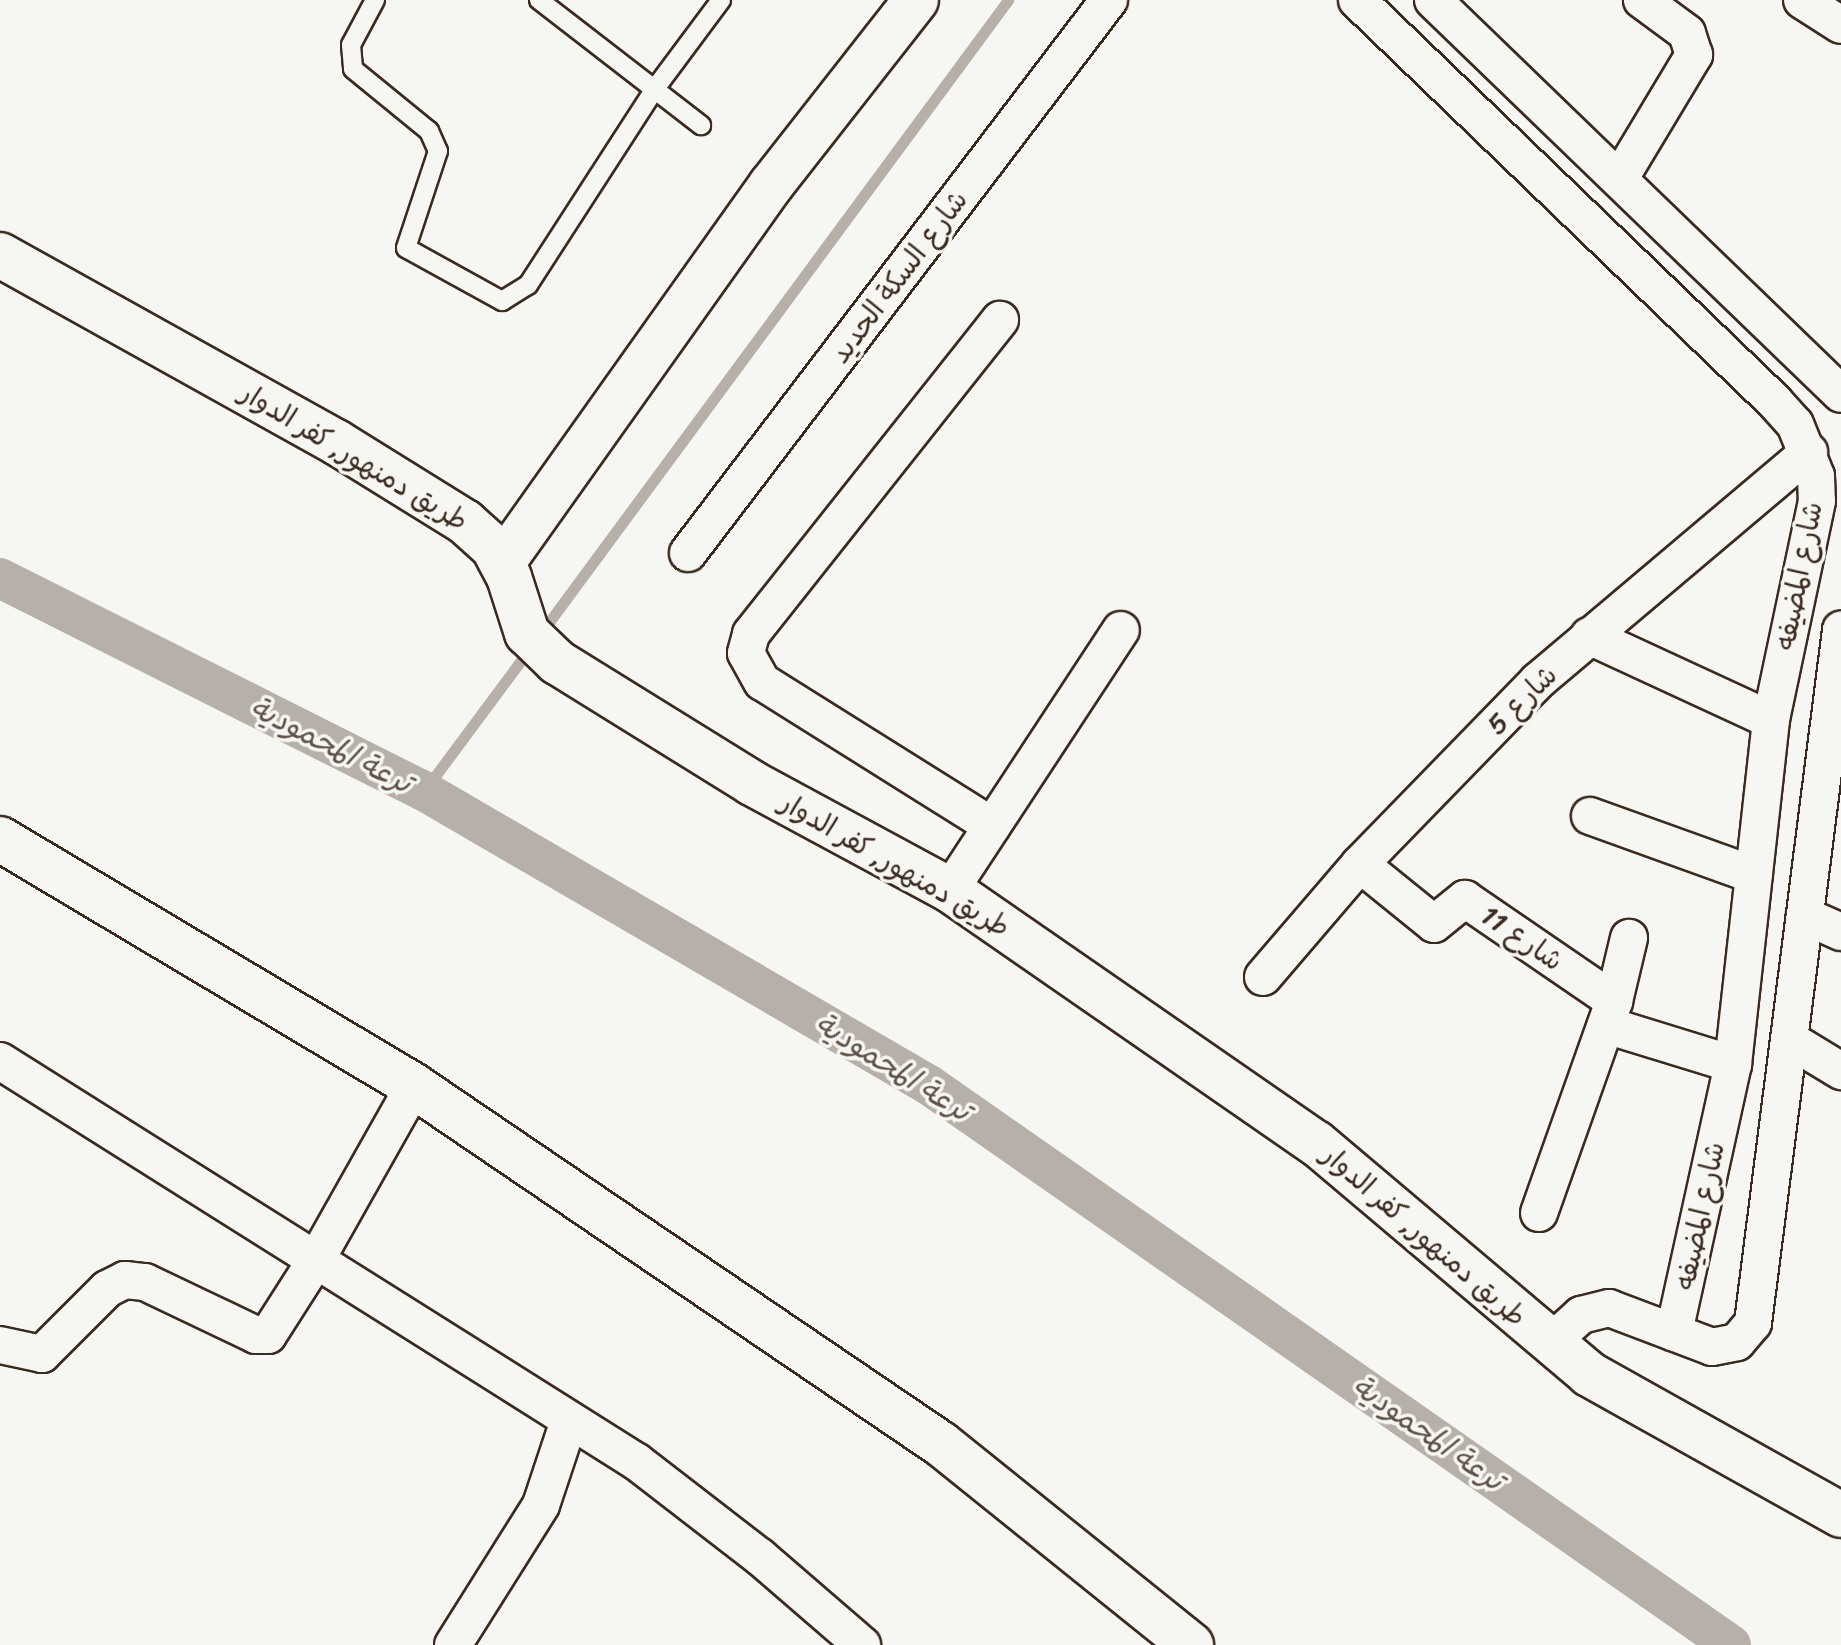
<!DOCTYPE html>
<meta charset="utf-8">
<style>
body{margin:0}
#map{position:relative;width:1841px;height:1645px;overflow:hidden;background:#f6f6f2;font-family:Sriracha,"Playpen Sans Arabic",sans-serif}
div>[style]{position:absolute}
.stream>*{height:11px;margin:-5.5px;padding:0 5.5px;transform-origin:5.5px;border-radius:5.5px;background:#b6b0a9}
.canal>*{height:40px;margin:-20px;padding:0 20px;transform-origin:20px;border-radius:20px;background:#b6b0a9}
.roads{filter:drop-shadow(2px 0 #3b2a1e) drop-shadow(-2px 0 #3b2a1e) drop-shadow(0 2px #3b2a1e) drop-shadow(0 -2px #3b2a1e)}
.service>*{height:18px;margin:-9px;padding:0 9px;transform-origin:9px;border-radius:9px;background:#f6f6f2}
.minor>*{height:36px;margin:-18px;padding:0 18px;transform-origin:18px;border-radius:18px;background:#f6f6f2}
.tertiary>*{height:44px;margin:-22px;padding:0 22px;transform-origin:22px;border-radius:22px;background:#f6f6f2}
.secondary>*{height:44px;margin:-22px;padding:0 22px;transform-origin:22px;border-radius:22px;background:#f6f6f2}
span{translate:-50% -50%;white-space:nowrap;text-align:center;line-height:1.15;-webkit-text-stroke:7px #f6f6f2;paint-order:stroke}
.street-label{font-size:28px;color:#3b2a1e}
.water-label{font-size:30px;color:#605248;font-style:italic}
</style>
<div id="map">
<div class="stream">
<i style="left:541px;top:633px;width:787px;rotate:-53.58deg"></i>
<i style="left:424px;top:791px;width:179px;rotate:-53.4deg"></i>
</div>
<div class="canal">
<i style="left:0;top:578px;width:474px;rotate:26.7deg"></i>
<i style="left:424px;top:791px;width:584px;rotate:30.21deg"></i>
<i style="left:929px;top:1085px;width:978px;rotate:34.92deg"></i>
</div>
<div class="roads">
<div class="service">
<i style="left:375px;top:0;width:51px;rotate:118.1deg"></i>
<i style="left:351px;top:45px;width:24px;rotate:85deg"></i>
<i style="left:353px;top:69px;width:98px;rotate:39.2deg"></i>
<i style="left:429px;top:131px;width:22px;rotate:66deg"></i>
<i style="left:438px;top:151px;width:102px;rotate:108.3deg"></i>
<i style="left:406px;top:248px;width:110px;rotate:28.9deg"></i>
<i style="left:502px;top:301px;width:31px;rotate:-32deg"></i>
<i style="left:528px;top:285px;width:232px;rotate:-57.1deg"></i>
<i style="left:654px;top:90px;width:112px;rotate:-53.3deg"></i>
<i style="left:539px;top:0;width:205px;rotate:37.7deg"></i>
</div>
<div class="minor">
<i style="left:1357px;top:0;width:579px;rotate:43.88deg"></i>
<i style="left:1774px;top:401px;width:31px;rotate:48deg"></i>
<i style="left:1795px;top:424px;width:56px;rotate:68deg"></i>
<i style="left:1816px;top:476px;width:25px;rotate:88deg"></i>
<i style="left:1817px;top:501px;width:224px;rotate:101.9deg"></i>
<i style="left:1771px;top:720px;width:346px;rotate:96.3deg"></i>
<i style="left:1733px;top:1064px;width:275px;rotate:102.4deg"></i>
<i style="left:1433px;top:0;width:567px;rotate:44deg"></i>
<i style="left:1802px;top:0;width:46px;rotate:32.7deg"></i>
<i style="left:1620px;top:178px;width:144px;rotate:-59deg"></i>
<i style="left:1694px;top:55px;width:23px;rotate:-108deg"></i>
<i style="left:1687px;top:33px;width:56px;rotate:-143.7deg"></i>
<i style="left:688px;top:553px;width:695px;rotate:-52.72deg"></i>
<i style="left:1589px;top:636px;width:200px;rotate:24.8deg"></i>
<i style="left:1590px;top:816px;width:174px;rotate:19.8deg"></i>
<i style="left:992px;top:826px;width:271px;rotate:-147.9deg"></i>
<i style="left:762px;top:682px;width:33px;rotate:-119deg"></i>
<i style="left:746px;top:653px;width:20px;rotate:-75deg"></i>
<i style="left:751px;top:634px;width:401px;rotate:-51.6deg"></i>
<i style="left:1360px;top:864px;width:95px;rotate:39deg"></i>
<i style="left:1434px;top:924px;width:40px;rotate:-39deg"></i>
<i style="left:1465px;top:899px;width:181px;rotate:34.4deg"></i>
<i style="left:950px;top:890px;width:311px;rotate:-56.7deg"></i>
<i style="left:1805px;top:916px;width:39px;rotate:24deg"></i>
<i style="left:1263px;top:977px;width:149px;rotate:-49.4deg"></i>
<i style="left:1360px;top:864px;width:255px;rotate:-45.8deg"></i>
<i style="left:1538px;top:681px;width:355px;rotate:-40.2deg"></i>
<i style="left:1606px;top:1025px;width:133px;rotate:17.1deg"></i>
<i style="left:1790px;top:1040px;width:60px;rotate:31.3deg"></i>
<i style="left:0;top:1061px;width:753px;rotate:32.19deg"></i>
<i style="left:637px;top:1462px;width:155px;rotate:37.7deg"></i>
<i style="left:760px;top:1557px;width:135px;rotate:40.8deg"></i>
<i style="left:1539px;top:1213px;width:225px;rotate:-70.5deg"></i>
<i style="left:1614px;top:1001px;width:65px;rotate:-76.6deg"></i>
<i style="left:1550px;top:1343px;width:42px;rotate:-42.1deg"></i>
<i style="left:1581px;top:1315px;width:29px;rotate:-14deg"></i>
<i style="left:1609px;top:1308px;width:110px;rotate:20.7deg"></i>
<i style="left:1712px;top:1347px;width:25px;rotate:-11deg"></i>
<i style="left:1737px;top:1342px;width:25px;rotate:-50deg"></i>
<i style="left:1753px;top:1323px;width:699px;rotate:-82.76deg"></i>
<i style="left:0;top:1345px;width:43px;rotate:12.1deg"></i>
<i style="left:42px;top:1354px;width:92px;rotate:-45deg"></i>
<i style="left:107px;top:1289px;width:20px;rotate:-27deg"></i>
<i style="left:125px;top:1280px;width:20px;rotate:6deg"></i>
<i style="left:145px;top:1282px;width:123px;rotate:25.5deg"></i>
<i style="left:256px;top:1335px;width:12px"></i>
<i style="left:268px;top:1335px;width:89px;rotate:-57.4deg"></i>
<i style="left:316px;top:1260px;width:200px;rotate:-60.6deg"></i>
<i style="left:453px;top:1645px;width:165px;rotate:-57.8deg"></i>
<i style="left:541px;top:1505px;width:89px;rotate:-71.6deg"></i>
</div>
<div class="tertiary">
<i style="left:503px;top:562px;width:463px;rotate:-54.6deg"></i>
<i style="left:771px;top:185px;width:235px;rotate:-51.9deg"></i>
<i style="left:0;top:839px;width:482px;rotate:30.8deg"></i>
<i style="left:414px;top:1086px;width:637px;rotate:34.19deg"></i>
<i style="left:941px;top:1444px;width:321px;rotate:38.8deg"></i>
</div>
<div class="secondary">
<i style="left:0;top:255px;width:385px;rotate:29.1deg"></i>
<i style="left:336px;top:442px;width:152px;rotate:31.8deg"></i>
<i style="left:465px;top:522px;width:38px;rotate:42deg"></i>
<i style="left:493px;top:547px;width:34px;rotate:62deg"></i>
<i style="left:509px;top:577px;width:59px;rotate:72.2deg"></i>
<i style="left:527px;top:633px;width:42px;rotate:44deg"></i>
<i style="left:557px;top:662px;width:229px;rotate:31.8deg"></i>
<i style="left:752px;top:783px;width:225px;rotate:28.4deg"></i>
<i style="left:950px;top:890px;width:445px;rotate:34.7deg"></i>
<i style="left:1316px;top:1143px;width:358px;rotate:40.2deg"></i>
<i style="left:1589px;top:1374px;width:289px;rotate:29.2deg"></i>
</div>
</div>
<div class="street-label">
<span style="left:899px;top:277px;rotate:-53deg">شارع السكة الحديد</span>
<span style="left:354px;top:457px;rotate:31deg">طريق دمنهور, كفر الدوار</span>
<span style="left:1799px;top:576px;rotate:-79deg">شارع المضيفه</span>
<span style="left:1522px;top:700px;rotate:-44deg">شارع 5</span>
<span style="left:895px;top:865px;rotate:30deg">طريق دمنهور, كفر الدوار</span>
<span style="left:1522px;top:938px;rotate:35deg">شارع 11</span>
<span style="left:1700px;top:1216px;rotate:-78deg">شارع المضيفه</span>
<span style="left:1424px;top:1236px;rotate:41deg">طريق دمنهور, كفر الدوار</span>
</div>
<div class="water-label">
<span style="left:331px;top:745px;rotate:27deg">ترعة المحمودية</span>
<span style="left:893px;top:1067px;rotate:32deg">ترعة المحمودية</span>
<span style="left:1428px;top:1433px;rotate:35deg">ترعة المحمودية</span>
</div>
</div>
